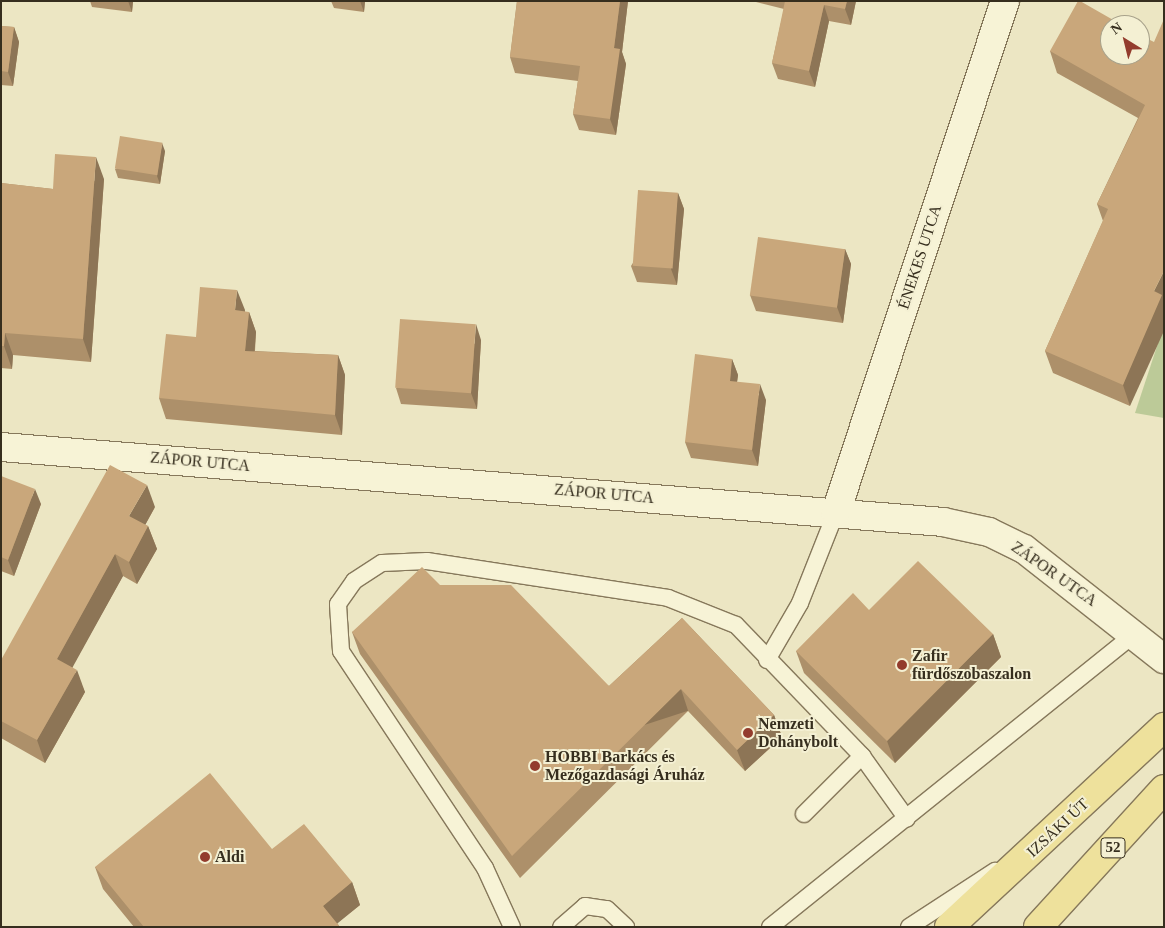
<!DOCTYPE html>
<meta charset="utf-8">
<style>
body{margin:0}
#map{position:relative;width:1165px;height:928px;overflow:hidden;background:#ece6c3;font-family:"Times New Roman",serif}
div>[style]{position:absolute}
.green>*{inset:0;background:#bcca98}
.roads{filter:drop-shadow(1px 0 #86785b) drop-shadow(-1px 0 #86785b) drop-shadow(0 1px #86785b) drop-shadow(0 -1px #86785b)}
.service>*{height:16px;margin:-8px;padding:0 8px;transform-origin:8px;border-radius:8px;background:#f7f3d6}
.minor>*{height:28px;margin:-14px;padding:0 14px;transform-origin:14px;border-radius:14px;background:#f7f3d6}
.primary>*{height:28px;margin:-14px;padding:0 14px;transform-origin:14px;border-radius:14px;background:#eee19c}
.wall>*{inset:0;background:#ad906a}
.shaded-wall>*{inset:0;background:#8d7556;transform-origin:0 0}
.building>*{inset:0;background:#c9a77b;transform-origin:0 0}
.dots>*{width:14px;height:14px;translate:-50% -50%;box-sizing:border-box;border:2px solid #f4f0d3;border-radius:50%}
span{translate:-50% -50%;white-space:nowrap;text-align:center;line-height:1.15;-webkit-text-stroke:4px #f4f0d3;paint-order:stroke}
.shield-label span{padding:1px 4px;background:#f4f0d3;border:1px solid;border-radius:4px;-webkit-text-stroke-width:0}
.shield-label{font-size:15px;color:#362e1e;font-weight:700}
.street-label{font-size:16px;color:#362e1e}
.poi-label{font-size:16px;color:#362e1e;font-weight:700}
.left{translate:0 -50%;text-align:left}
.frame{position:absolute;inset:0;border:2px solid #362e1e;pointer-events:none}
.north{position:absolute;left:1100px;top:15px;width:50px;height:50px;box-sizing:border-box;background:#f4f0d3;border:1px solid #a8a28b;border-radius:50%;rotate:324deg;font-size:14px;font-weight:700;line-height:20px;text-align:center;color:#362e1e}
.north::after{content:'';display:block;margin:auto;width:18px;height:22px;background:#933c2d;clip-path:polygon(50% 0,100% 100%,50% 72%,0 100%)}
</style>
<div id="map">
<div class="green">
<i style="clip-path:polygon(1164px 325px,1164px 418px,1135px 413px)"></i>
</div>
<div class="roads">
<div class="service">
<i style="left:767px;top:660px;width:66px;rotate:-59.9deg"></i>
<i style="left:800px;top:603px;width:98px;rotate:-68.4deg"></i>
<i style="left:804px;top:814px;width:82px;rotate:-45deg"></i>
<i style="left:512px;top:927px;width:65px;rotate:-114.6deg"></i>
<i style="left:485px;top:868px;width:260px;rotate:-123.6deg"></i>
<i style="left:341px;top:651px;width:47px;rotate:-93.7deg"></i>
<i style="left:338px;top:604px;width:28px;rotate:-55deg"></i>
<i style="left:354px;top:581px;width:33px;rotate:-33deg"></i>
<i style="left:382px;top:563px;width:45px;rotate:-2.5deg"></i>
<i style="left:427px;top:561px;width:244px;rotate:8.7deg"></i>
<i style="left:668px;top:598px;width:73px;rotate:21.7deg"></i>
<i style="left:736px;top:625px;width:182px;rotate:46.1deg"></i>
<i style="left:862px;top:756px;width:77px;rotate:54.5deg"></i>
<i style="left:561px;top:927px;width:32px;rotate:-41deg"></i>
<i style="left:585px;top:906px;width:22px;rotate:8deg"></i>
<i style="left:607px;top:909px;width:26px;rotate:43deg"></i>
<i style="left:770px;top:927px;width:468px;rotate:-38.8deg"></i>
<i style="left:909px;top:927px;width:103px;rotate:-33.1deg"></i>
</div>
<div class="minor">
<i style="left:1px;top:447px;width:945px;rotate:4.55deg"></i>
<i style="left:943px;top:522px;width:47px;rotate:12.3deg"></i>
<i style="left:989px;top:532px;width:39px;rotate:26deg"></i>
<i style="left:1024px;top:549px;width:178px;rotate:38.2deg"></i>
<i style="left:836px;top:512px;width:538px;rotate:-71.7deg"></i>
</div>
<div class="primary">
<i style="left:949px;top:927px;width:294px;rotate:-42.9deg"></i>
<i style="left:1038px;top:927px;width:187px;rotate:-47.6deg"></i>
</div>
</div>
<div class="wall">
<i style="clip-path:polygon(90px 1px,133px 1px,132px 12px,92px 7px)"></i>
<i style="clip-path:polygon(331px 1px,365px 1px,364px 12px,334px 8px)"></i>
<i style="clip-path:polygon(517px 1px,628px 1px,622px 52px,626px 64px,616px 135px,579px 130px,573px 114px,578px 81px,515px 73px,510px 57px)"></i>
<i style="clip-path:polygon(752px 1px,856px 1px,851px 25px,829px 21px,815px 87px,778px 79px,772px 63px,784px 9px)"></i>
<i style="clip-path:polygon(1px 26px,14px 27px,19px 42px,13px 86px,1px 85px)"></i>
<i style="clip-path:polygon(1154px 42px,1130px 406px,1053px 373px,1045px 351px,1103px 221px,1097px 204px,1138px 118px,1057px 73px,1050px 51px)"></i>
<i style="clip-path:polygon(165px 151px,160px 184px,118px 178px,115px 169px)"></i>
<i style="clip-path:polygon(104px 179px,91px 362px,13px 355px,12px 369px,1px 368px,1px 183px,53px 189px)"></i>
<i style="clip-path:polygon(678px 193px,684px 209px,677px 285px,637px 282px,631px 266px)"></i>
<i style="clip-path:polygon(845px 249px,851px 264px,843px 323px,756px 311px,750px 295px)"></i>
<i style="clip-path:polygon(245px 310px,245px 312px,249px 312px,256px 332px,255px 351px,338px 355px,345px 375px,342px 435px,166px 419px,159px 398px)"></i>
<i style="clip-path:polygon(481px 340px,477px 409px,401px 404px,396px 388px)"></i>
<i style="clip-path:polygon(732px 359px,738px 375px,737px 382px,766px 400px,758px 466px,691px 458px,685px 442px)"></i>
<i style="clip-path:polygon(1px 476px,41px 504px,14px 576px,1px 571px)"></i>
<i style="clip-path:polygon(155px 507px,145px 525px,148px 526px,157px 549px,137px 584px,123px 576px,72px 667px,85px 692px,45px 763px,1px 738px,1px 660px)"></i>
<i style="clip-path:polygon(440px 585px,609px 686px,682px 618px,774px 715px,782px 737px,745px 771px,688px 711px,520px 878px,360px 654px,352px 632px)"></i>
<i style="clip-path:polygon(993px 634px,1001px 657px,895px 763px,804px 673px,796px 651px)"></i>
<i style="clip-path:polygon(272px 849px,352px 882px,360px 905px,337px 923px,340px 927px,134px 927px,103px 889px,95px 867px)"></i>
</div>
<div class="shaded-wall">
<i style="clip-path:polygon(128px 1px,133px 1px,132px 12px)"></i>
<i style="clip-path:polygon(360px 1px,365px 1px,364px 12px)"></i>
<i style="clip-path:polygon(620px 1px,628px 1px,622px 52px,626px 64px,616px 135px,610px 119px,614px 48px)"></i>
<i style="clip-path:polygon(847px 1px,856px 1px,851px 25px,845px 9px)"></i>
<i style="clip-path:polygon(824px 5px,829px 21px,815px 87px,809px 71px)"></i>
<i style="clip-path:polygon(14px 27px,19px 42px,13px 86px,8px 72px)"></i>
<i style="clip-path:polygon(162px 143px,165px 151px,160px 184px,157px 176px)"></i>
<i style="clip-path:polygon(96px 157px,104px 179px,91px 362px,83px 339px)"></i>
<i style="clip-path:polygon(678px 193px,684px 209px,677px 285px,671px 269px)"></i>
<i style="clip-path:polygon(845px 249px,851px 264px,843px 323px,837px 307px)"></i>
<i style="clip-path:polygon(1164px 271px,1164px 331px,1130px 406px,1123px 385px,1154px 291px)"></i>
<i style="clip-path:polygon(237px 290px,245px 310px,243px 331px,235px 310px)"></i>
<i style="clip-path:polygon(249px 312px,256px 332px,253px 371px,245px 351px)"></i>
<i style="clip-path:polygon(476px 324px,481px 340px,477px 409px,471px 393px)"></i>
<i style="clip-path:polygon(5px 333px,13px 355px,12px 369px,4px 346px)"></i>
<i style="clip-path:polygon(338px 355px,345px 375px,342px 435px,335px 415px)"></i>
<i style="clip-path:polygon(732px 359px,738px 375px,735px 397px,730px 381px)"></i>
<i style="clip-path:polygon(760px 384px,766px 400px,758px 466px,752px 450px)"></i>
<i style="clip-path:polygon(147px 485px,155px 507px,138px 538px,129px 516px)"></i>
<i style="clip-path:polygon(35px 489px,41px 504px,14px 576px,8px 560px)"></i>
<i style="clip-path:polygon(148px 526px,157px 549px,137px 584px,129px 562px)"></i>
<i style="clip-path:polygon(115px 554px,123px 576px,65px 681px,57px 659px)"></i>
<i style="clip-path:polygon(993px 634px,1001px 657px,895px 763px,887px 741px)"></i>
<i style="clip-path:polygon(77px 670px,85px 692px,45px 763px,37px 740px)"></i>
<i style="left:681px;top:689px;width:23px;height:238px;rotate:72deg"></i>
<i style="clip-path:polygon(774px 715px,782px 737px,745px 771px,737px 750px)"></i>
<i style="clip-path:polygon(352px 882px,360px 905px,333px 927px,323px 906px)"></i>
</div>
<div class="building">
<i style="clip-path:polygon(517px 1px,620px 1px,614px 48px,620px 49px,610px 119px,573px 114px,580px 66px,510px 57px)"></i>
<i style="clip-path:polygon(785px 1px,847px 1px,845px 9px,824px 5px,809px 71px,772px 63px)"></i>
<i style="clip-path:polygon(1078px 1px,1080px 1px,1122px 25px,1110px 25px,1110px 55px,1140px 55px,1140px 35px,1154px 42px,1164px 19px,1164px 271px,1154px 291px,1162px 295px,1123px 385px,1045px 351px,1108px 209px,1097px 204px,1145px 105px,1050px 51px)"></i>
<i style="clip-path:polygon(1px 26px,14px 27px,8px 72px,1px 71px)"></i>
<i style="left:120px;top:136px;width:43px;height:33px;rotate:9deg"></i>
<i style="clip-path:polygon(55px 154px,96px 157px,83px 339px,5px 333px,4px 346px,1px 346px,1px 183px,53px 189px)"></i>
<i style="left:638px;top:190px;width:40px;height:76px;rotate:4deg"></i>
<i style="left:758px;top:237px;width:88px;height:59px;rotate:8deg"></i>
<i style="clip-path:polygon(200px 287px,237px 290px,235px 310px,249px 312px,245px 351px,338px 355px,335px 415px,159px 398px,166px 334px,196px 337px)"></i>
<i style="left:400px;top:319px;width:76px;height:69px;rotate:4deg"></i>
<i style="clip-path:polygon(695px 354px,732px 359px,730px 381px,760px 384px,752px 450px,685px 442px)"></i>
<i style="clip-path:polygon(110px 465px,147px 485px,129px 516px,148px 526px,129px 562px,115px 554px,57px 659px,77px 670px,37px 740px,1px 721px,1px 660px)"></i>
<i style="clip-path:polygon(1px 476px,35px 489px,8px 560px,1px 557px)"></i>
<i style="clip-path:polygon(918px 561px,993px 634px,887px 741px,796px 651px,853px 593px,869px 610px)"></i>
<i style="clip-path:polygon(422px 567px,440px 585px,511px 585px,609px 686px,682px 618px,774px 715px,737px 750px,681px 689px,512px 856px,352px 632px)"></i>
<i style="clip-path:polygon(210px 773px,272px 849px,304px 824px,352px 882px,323px 906px,340px 927px,144px 927px,95px 867px)"></i>
</div>
<div class="dots">
<i style="left:902px;top:665px;background:#933c2d"></i>
<i style="left:748px;top:733px;background:#933c2d"></i>
<i style="left:535px;top:766px;background:#933c2d"></i>
<i style="left:205px;top:857px;background:#933c2d"></i>
</div>
<div class="shield-label">
<span style="left:1113px;top:848px">52</span>
</div>
<div class="street-label">
<span style="left:920px;top:257px;rotate:-72deg">ÉNEKES UTCA</span>
<span style="left:200px;top:462px;rotate:5deg">ZÁPOR UTCA</span>
<span style="left:604px;top:494px;rotate:5deg">ZÁPOR UTCA</span>
<span style="left:1054px;top:574px;rotate:35deg">ZÁPOR UTCA</span>
<span style="left:1058px;top:828px;rotate:-43deg">IZSÁKI ÚT</span>
</div>
<div class="poi-label">
<span class="left" style="left:912px;top:665px">Zafir<br>fürdőszobaszalon</span>
<span class="left" style="left:758px;top:733px">Nemzeti<br>Dohánybolt</span>
<span class="left" style="left:545px;top:766px">HOBBI Barkács és<br>Mezőgazdasági Áruház</span>
<span class="left" style="left:215px;top:857px">Aldi</span>
</div>
<div class="frame"></div>
<div class="north">N</div>
</div>
